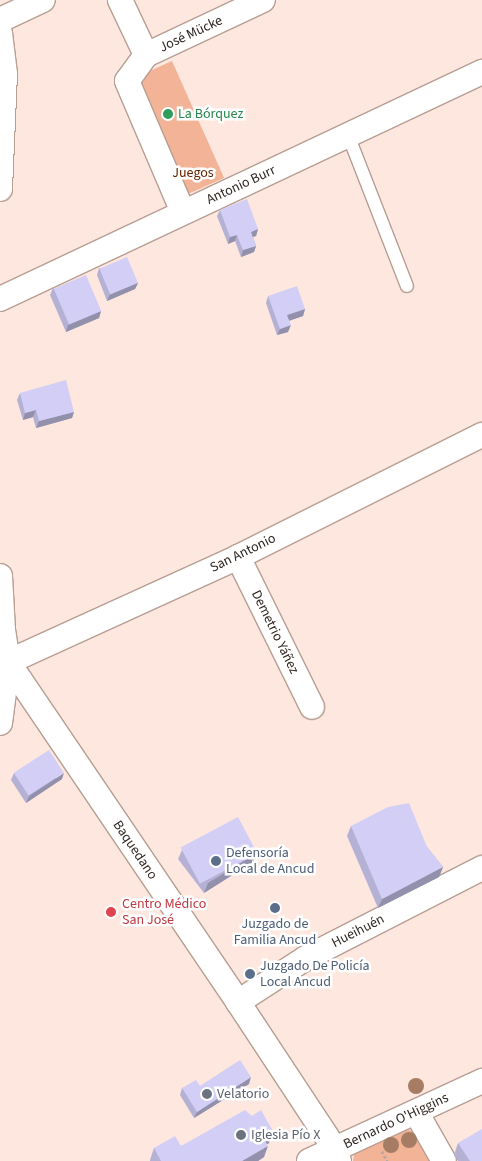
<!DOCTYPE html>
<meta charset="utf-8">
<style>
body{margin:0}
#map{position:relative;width:482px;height:1161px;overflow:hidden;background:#fde7de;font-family:"Source Sans 3",sans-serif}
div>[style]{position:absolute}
.green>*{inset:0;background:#f2b396;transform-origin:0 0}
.path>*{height:3px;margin-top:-1.5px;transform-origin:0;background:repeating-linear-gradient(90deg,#baa8a0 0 2.5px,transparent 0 5px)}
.roads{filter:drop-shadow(1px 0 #b79e93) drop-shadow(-1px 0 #b79e93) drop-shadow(0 1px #b79e93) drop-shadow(0 -1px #b79e93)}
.lane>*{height:12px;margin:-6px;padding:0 6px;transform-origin:6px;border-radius:6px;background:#fff}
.street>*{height:24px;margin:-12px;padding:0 12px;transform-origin:12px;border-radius:12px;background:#fff}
.trees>*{width:16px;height:16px;margin:-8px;border-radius:50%;background:#a77c64}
.wall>*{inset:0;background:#b5b1d4}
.shaded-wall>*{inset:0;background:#9390ac}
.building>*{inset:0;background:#d2cef6;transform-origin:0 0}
.dots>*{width:14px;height:14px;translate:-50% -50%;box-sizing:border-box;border:2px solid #fff;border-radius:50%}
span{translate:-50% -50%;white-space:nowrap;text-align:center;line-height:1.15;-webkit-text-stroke:5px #fff;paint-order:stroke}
.street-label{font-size:14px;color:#2f2621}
.leisure-label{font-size:14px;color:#27864d}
.left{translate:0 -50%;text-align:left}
.park-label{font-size:14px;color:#602401}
.service-label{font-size:14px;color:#4e5e75}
.health-label{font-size:14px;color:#be3a42}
.worship-label{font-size:14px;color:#5b616d}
</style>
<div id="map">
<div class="green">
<i style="left:172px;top:61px;width:128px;height:49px;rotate:66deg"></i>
<i style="clip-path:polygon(403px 1129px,418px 1132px,434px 1161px,353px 1161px,354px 1155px,359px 1148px)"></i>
</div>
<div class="path">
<i style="left:382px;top:1151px;width:11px;rotate:63deg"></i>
</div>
<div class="roads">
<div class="lane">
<i style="left:348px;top:135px;width:162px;rotate:68.7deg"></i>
</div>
<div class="street">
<i style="left:120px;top:0;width:61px;rotate:64.7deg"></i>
<i style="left:146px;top:55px;width:129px;rotate:-25.2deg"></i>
<i style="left:0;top:20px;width:47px;rotate:-24.9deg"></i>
<i style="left:0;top:33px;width:41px;rotate:83deg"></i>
<i style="left:5px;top:74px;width:115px;rotate:92.5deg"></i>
<i style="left:146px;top:55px;width:32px;rotate:126deg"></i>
<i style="left:127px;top:81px;width:142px;rotate:66.9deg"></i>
<i style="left:0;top:299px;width:533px;rotate:-25.22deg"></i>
<i style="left:238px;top:557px;width:167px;rotate:63.7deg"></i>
<i style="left:0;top:576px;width:54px;rotate:86.8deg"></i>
<i style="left:3px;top:630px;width:32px;rotate:81deg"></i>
<i style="left:8px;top:662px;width:410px;rotate:55.9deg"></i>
<i style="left:238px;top:1002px;width:176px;rotate:56.6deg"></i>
<i style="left:335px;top:1149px;width:13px;rotate:72deg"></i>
<i style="left:0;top:662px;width:8px"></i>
<i style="left:8px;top:662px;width:253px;rotate:-24.5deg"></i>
<i style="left:238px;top:557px;width:273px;rotate:-26.6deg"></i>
<i style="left:0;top:723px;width:62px;rotate:-82.5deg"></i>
<i style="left:238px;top:1002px;width:81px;rotate:-32.9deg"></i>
<i style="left:306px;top:958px;width:198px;rotate:-27.1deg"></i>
<i style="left:416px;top:1112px;width:56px;rotate:60.3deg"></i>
<i style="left:309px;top:1161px;width:191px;rotate:-24.8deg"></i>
</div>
</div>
<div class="trees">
<i style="left:416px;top:1086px"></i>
<i style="left:409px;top:1140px"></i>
<i style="left:391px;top:1145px"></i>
</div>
<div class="wall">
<i style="clip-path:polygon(220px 210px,258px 229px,256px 236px,253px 237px,256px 246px,254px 252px,241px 257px,235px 241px,228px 244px,217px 216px)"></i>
<i style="clip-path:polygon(99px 268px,138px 283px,135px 289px,107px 301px,97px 275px)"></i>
<i style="clip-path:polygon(53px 288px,101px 311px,99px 318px,66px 332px,50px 295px)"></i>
<i style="clip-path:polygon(268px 296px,305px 309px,303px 316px,289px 321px,288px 332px,277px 335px,266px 303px)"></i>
<i style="clip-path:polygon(20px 393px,74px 412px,72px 418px,36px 428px,33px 417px,23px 420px,17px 400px)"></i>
<i style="clip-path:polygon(14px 773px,62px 779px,26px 803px,11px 780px)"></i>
<i style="clip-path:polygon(351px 826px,427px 847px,443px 867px,439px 877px,378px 908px,347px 836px)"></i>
<i style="clip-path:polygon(182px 850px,257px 853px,253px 862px,204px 893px,178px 859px)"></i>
<i style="clip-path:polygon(249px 1084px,194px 1118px,180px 1095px,182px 1088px,200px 1086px)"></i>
<i style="clip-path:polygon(252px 1116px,273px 1131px,269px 1143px,267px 1144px,264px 1157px,258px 1161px,150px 1161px,150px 1160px,154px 1148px,181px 1146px)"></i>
<i style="clip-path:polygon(458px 1143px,482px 1161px,458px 1161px,454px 1155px)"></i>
</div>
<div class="shaded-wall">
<i style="clip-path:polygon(258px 229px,256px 236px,249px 238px,251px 232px)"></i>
<i style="clip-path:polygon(237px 235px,235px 241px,228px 244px,230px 237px)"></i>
<i style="clip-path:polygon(256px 246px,254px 252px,241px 257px,243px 250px)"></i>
<i style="clip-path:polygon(138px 283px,135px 289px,107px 301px,110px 294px)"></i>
<i style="clip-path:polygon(305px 309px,303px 316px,285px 322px,287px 315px)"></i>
<i style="clip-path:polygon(101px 311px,99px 318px,66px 332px,68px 325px)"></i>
<i style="clip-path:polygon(291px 325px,288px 332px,277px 335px,280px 329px)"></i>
<i style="clip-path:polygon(36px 410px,33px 417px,23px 420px,25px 413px)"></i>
<i style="clip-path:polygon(74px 412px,72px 418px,36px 428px,39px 421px)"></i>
<i style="clip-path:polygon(64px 773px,62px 779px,26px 803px,29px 796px)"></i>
<i style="clip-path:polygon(257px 853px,253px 862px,204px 893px,208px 883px)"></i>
<i style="clip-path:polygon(443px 867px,439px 877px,378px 908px,382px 899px)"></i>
<i style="clip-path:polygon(251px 1077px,249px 1084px,194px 1118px,197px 1112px)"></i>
<i style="clip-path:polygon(273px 1131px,269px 1143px,259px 1149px,263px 1137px)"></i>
<i style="clip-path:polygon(268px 1146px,264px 1157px,258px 1161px,242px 1161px)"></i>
</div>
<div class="building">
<i style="clip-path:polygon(247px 199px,258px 229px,251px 232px,256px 246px,243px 250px,237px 235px,230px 237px,220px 210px)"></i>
<i style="left:127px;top:257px;width:28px;height:30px;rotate:67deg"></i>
<i style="left:86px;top:275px;width:39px;height:35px;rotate:67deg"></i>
<i style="clip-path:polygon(297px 286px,305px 309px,287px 315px,291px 325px,280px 329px,268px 296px)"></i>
<i style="clip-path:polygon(66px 380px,74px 412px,39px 421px,36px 410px,25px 413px,20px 393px)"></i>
<i style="left:49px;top:750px;width:27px;height:42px;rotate:57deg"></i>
<i style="clip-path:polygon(409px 803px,427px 847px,443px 867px,382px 899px,351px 826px,388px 807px)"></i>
<i style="left:238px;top:817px;width:41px;height:65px;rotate:62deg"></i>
<i style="clip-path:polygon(240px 1060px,251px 1077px,197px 1112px,182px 1088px,196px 1080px,200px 1086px)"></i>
<i style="clip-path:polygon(245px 1110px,252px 1116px,261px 1110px,273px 1131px,263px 1137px,268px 1146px,242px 1161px,161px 1161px,154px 1148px,175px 1136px,181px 1146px)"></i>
<i style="clip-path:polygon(482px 1129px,482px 1161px,470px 1161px,458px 1143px)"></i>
</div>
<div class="dots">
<i style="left:168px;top:114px;background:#2e9e5b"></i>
<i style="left:216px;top:861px;background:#5c6f8a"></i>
<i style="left:275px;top:908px;background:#5c6f8a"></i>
<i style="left:111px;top:912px;background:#e0444e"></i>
<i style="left:250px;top:974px;background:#5c6f8a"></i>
<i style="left:207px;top:1094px;background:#6b7280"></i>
<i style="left:241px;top:1135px;background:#6b7280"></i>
</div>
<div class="street-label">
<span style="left:191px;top:34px;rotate:-25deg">José Mücke</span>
<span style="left:241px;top:185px;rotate:-25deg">Antonio Burr</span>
<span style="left:243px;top:553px;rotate:-26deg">San Antonio</span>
<span style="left:275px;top:632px;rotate:64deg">Demetrio Yáñez</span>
<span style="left:135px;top:850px;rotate:56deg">Baquedano</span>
<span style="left:358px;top:931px;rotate:-27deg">Hueihuén</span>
<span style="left:396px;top:1121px;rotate:-25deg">Bernardo O'Higgins</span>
</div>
<div class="leisure-label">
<span class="left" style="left:178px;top:114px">La Bórquez</span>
</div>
<div class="park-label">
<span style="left:193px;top:173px">Juegos</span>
</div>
<div class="service-label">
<span class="left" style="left:226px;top:861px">Defensoría<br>Local de Ancud</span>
<span style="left:275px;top:932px">Juzgado de<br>Familia Ancud</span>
<span class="left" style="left:260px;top:974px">Juzgado De Policía<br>Local Ancud</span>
</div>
<div class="health-label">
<span class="left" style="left:122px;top:912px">Centro Médico<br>San José</span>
</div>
<div class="worship-label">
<span class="left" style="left:217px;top:1094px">Velatorio</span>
<span class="left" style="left:251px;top:1135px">Iglesia Pío X</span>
</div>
</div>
